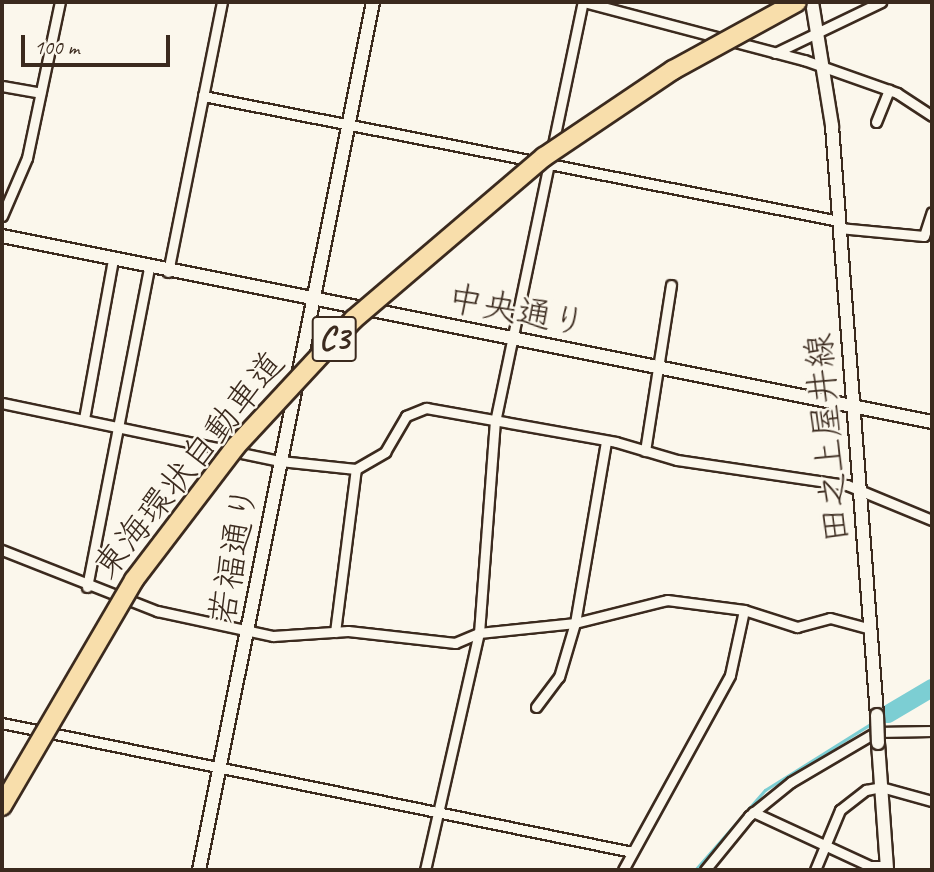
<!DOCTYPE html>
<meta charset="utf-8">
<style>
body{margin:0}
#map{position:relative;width:934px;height:872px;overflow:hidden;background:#fbf7ec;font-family:Caveat,"Klee One",sans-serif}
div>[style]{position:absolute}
.stream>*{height:2.5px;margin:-1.25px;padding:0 1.25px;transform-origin:1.25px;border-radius:1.25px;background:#7cced3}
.river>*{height:18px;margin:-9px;padding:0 9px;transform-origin:9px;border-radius:9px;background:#7cced3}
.roads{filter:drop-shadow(2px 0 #3b2a1e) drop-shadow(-2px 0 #3b2a1e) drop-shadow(0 2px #3b2a1e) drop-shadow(0 -2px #3b2a1e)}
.minor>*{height:9px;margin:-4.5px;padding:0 4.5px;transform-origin:4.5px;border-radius:4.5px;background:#fbf7ec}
.tertiary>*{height:12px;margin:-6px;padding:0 6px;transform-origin:6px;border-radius:6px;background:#fbf7ec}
.secondary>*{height:12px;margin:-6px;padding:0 6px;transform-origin:6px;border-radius:6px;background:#fbf7ec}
.bridges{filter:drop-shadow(2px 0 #3b2a1e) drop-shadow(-2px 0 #3b2a1e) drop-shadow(0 2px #3b2a1e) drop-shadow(0 -2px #3b2a1e)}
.secondary-bridge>*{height:12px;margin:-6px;padding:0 6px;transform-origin:6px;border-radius:6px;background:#fbf7ec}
.motorway-bridge>*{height:18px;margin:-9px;padding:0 9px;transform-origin:9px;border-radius:9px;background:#f8deab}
span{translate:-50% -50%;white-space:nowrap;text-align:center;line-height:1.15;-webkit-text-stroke:5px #fbf7ec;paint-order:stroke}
.shield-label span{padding:2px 5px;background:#fbf7ec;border:2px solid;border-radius:5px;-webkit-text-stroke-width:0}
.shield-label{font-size:33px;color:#3b2a1e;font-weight:700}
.street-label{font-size:35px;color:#3b2a1e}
.frame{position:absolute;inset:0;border:4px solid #3b2a1e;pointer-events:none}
.scale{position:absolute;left:21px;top:35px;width:149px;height:32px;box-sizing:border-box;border:4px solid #3b2a1e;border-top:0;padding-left:9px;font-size:21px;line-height:24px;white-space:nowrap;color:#3b2a1e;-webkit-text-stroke:5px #fbf7ec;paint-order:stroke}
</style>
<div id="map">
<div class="stream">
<i style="left:695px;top:870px;width:106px;rotate:-48.8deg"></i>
<i style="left:765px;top:790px;width:128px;rotate:-32deg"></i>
</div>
<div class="river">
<i style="left:888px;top:714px;width:51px;rotate:-30.6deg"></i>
</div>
<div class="roads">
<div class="minor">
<i style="left:584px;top:2px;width:228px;rotate:14.8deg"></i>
<i style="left:804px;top:60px;width:99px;rotate:19.5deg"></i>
<i style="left:897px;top:93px;width:42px;rotate:33.3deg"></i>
<i style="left:775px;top:53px;width:118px;rotate:-25.7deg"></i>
<i style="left:2px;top:86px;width:39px;rotate:10deg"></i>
<i style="left:203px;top:96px;width:648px;rotate:11.12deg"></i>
<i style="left:876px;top:122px;width:35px;rotate:-68deg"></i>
<i style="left:2px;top:216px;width:63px;rotate:-66.7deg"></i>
<i style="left:27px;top:158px;width:159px;rotate:-78.1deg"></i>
<i style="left:839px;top:228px;width:85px;rotate:5.4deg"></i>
<i style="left:924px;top:236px;width:25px;rotate:-72deg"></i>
<i style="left:168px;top:272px;width:275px;rotate:-78.7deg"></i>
<i style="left:2px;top:403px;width:284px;rotate:11.8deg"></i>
<i style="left:280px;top:461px;width:76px;rotate:6deg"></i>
<i style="left:356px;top:469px;width:34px;rotate:-30deg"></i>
<i style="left:385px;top:452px;width:42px;rotate:-59.7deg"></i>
<i style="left:406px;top:416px;width:22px;rotate:-22deg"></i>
<i style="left:426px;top:408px;width:193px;rotate:10.1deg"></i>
<i style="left:616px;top:442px;width:64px;rotate:16.4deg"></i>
<i style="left:677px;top:460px;width:172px;rotate:8.4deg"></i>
<i style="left:847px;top:485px;width:92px;rotate:22.4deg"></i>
<i style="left:84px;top:419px;width:163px;rotate:-79.7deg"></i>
<i style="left:645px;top:451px;width:168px;rotate:-81.1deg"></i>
<i style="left:2px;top:550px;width:167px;rotate:21.5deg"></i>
<i style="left:157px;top:611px;width:119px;rotate:12.2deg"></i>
<i style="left:273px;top:636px;width:75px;rotate:-3.8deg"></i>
<i style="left:348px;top:631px;width:108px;rotate:6.4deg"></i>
<i style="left:455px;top:643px;width:26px;rotate:-23deg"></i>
<i style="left:479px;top:633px;width:97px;rotate:-5.9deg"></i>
<i style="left:575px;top:623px;width:95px;rotate:-14deg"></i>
<i style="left:667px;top:600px;width:78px;rotate:7.4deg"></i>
<i style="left:744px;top:610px;width:56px;rotate:17.8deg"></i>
<i style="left:797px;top:627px;width:34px;rotate:-15deg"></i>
<i style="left:830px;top:618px;width:42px;rotate:15deg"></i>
<i style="left:87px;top:587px;width:325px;rotate:-79deg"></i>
<i style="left:335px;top:632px;width:164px;rotate:-82.7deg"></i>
<i style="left:536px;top:707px;width:38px;rotate:-53deg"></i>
<i style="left:559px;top:677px;width:56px;rotate:-73.5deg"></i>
<i style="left:575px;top:623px;width:184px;rotate:-80.3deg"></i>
<i style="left:2px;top:723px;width:643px;rotate:11.57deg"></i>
<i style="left:753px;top:812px;width:129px;rotate:24.8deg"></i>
<i style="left:870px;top:866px;width:17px"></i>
<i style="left:425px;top:870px;width:243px;rotate:-77.2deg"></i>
<i style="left:479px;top:633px;width:212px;rotate:-85.7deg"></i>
<i style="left:495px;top:422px;width:429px;rotate:-78.2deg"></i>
<i style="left:623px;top:870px;width:222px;rotate:-61.2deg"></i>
<i style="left:730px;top:675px;width:66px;rotate:-77.8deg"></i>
<i style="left:705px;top:870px;width:70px;rotate:-50.8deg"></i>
<i style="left:749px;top:816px;width:54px;rotate:-39deg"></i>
<i style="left:791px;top:782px;width:99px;rotate:-30.5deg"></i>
<i style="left:876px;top:732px;width:56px;rotate:-1deg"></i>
<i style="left:815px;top:870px;width:65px;rotate:-67.4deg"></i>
<i style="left:840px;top:810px;width:33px;rotate:-38deg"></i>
<i style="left:866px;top:790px;width:15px;rotate:-11deg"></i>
<i style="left:881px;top:787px;width:53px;rotate:15.4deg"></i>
</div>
<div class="tertiary">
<i style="left:2px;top:236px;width:948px;rotate:11.31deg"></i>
<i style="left:199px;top:870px;width:885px;rotate:-78.66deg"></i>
</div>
<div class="secondary">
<i style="left:812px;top:2px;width:126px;rotate:80.8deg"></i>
<i style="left:832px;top:126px;width:591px;rotate:85.63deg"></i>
<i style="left:878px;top:743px;width:127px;rotate:85.9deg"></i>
</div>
</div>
<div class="bridges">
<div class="secondary-bridge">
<i style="left:877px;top:715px;width:28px;rotate:88deg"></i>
</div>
<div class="motorway-bridge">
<i style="left:2px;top:806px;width:262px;rotate:-59.7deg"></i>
<i style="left:134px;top:580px;width:168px;rotate:-52.7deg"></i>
<i style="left:236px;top:446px;width:173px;rotate:-47.1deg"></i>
<i style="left:354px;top:319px;width:250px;rotate:-40.5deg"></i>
<i style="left:544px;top:157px;width:156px;rotate:-34deg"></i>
<i style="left:673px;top:70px;width:141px;rotate:-28.7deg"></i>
</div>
</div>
<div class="shield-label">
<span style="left:334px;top:339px">C3</span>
</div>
<div class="street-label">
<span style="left:517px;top:311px;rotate:11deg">中央通り</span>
<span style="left:828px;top:438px;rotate:-95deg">田之上屋井線</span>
<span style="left:189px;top:465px;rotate:-51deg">東海環状自動車道</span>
<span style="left:234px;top:555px;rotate:-80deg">若福通り</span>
</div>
<div class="frame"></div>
<div class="scale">100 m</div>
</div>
